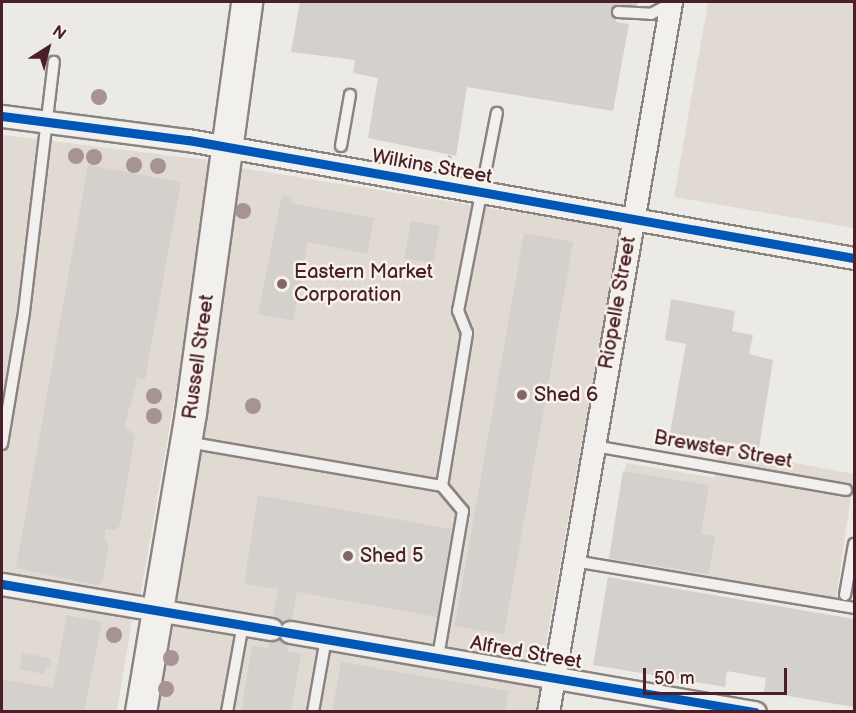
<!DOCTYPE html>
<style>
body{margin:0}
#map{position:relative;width:856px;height:713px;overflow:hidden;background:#eceae4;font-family:"Balsamiq Sans",sans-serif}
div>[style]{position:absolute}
.built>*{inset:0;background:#e1dad3}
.green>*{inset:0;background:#e1dad4}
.building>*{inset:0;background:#d4d0cc;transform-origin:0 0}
.path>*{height:4px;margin-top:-2px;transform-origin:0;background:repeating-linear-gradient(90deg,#b5aead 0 1.5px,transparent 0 6px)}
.roads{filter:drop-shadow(2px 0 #8b8282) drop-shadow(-2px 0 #8b8282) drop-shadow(0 2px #8b8282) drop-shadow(0 -2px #8b8282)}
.lane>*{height:10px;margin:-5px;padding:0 5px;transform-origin:5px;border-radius:5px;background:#f1f0ec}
.street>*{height:21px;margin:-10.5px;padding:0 10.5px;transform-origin:10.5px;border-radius:10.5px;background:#f1f0ec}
.secondary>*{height:30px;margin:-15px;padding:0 15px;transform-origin:15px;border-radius:15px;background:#f1f0ec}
.cycleway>*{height:9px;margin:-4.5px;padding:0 4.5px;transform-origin:4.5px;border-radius:4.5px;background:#0057b8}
.trees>*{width:16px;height:16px;margin:-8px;border-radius:50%;background:#a79294}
.dots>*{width:16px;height:16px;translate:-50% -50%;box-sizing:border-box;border:3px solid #f7f3e8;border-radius:50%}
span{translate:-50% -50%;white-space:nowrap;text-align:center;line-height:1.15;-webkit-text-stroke:5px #f7f3e8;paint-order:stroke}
.street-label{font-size:20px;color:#4a1f2b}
.poi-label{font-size:20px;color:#4a1f2b}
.left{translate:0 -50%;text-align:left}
.frame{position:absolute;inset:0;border:3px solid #4a1f2b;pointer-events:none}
.north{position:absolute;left:18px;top:18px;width:60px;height:60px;-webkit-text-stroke:4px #f7f3e8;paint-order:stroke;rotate:36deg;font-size:16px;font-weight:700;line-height:24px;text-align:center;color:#4a1f2b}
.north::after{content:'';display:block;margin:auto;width:21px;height:27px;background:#4a1f2b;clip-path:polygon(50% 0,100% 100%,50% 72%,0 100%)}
.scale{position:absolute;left:643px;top:668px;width:144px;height:27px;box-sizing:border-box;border:3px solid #4a1f2b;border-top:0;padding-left:8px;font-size:18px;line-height:21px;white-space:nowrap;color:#4a1f2b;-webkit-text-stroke:4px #f7f3e8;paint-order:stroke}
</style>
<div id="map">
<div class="built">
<i style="clip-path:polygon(708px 2px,854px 2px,854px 228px,674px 197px)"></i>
<i style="clip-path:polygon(2px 135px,216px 161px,139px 603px,2px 581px)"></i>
<i style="clip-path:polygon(229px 166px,620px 229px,542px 665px,539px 711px,149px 712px)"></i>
<i style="clip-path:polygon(720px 449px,854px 474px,836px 600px,609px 561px,626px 463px,715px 478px)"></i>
<i style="clip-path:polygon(2px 590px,133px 613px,117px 711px,2px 711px)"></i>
</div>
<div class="green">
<i style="clip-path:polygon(258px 314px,287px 320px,268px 425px,233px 417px)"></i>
</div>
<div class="building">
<i style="clip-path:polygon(300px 2px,638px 2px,637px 7px,618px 5px,616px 22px,629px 24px,613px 111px,467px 87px,456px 156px,368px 138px,378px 78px,353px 73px,355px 60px,291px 52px)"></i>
<i style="clip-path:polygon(88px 165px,181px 182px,145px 379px,134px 377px,137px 382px,124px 426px,135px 435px,120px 525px,116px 530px,106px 529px,104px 539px,109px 544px,103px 580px,97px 585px,16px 568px)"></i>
<i style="clip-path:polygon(282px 195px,292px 197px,291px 203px,374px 218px,367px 254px,308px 242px,293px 321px,258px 314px)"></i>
<i style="left:411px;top:221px;width:29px;height:38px;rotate:10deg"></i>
<i style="left:524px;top:233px;width:50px;height:399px;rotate:10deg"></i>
<i style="clip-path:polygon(671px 299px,735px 311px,732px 331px,753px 335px,749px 354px,773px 360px,759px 448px,670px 433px,686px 344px,665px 340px)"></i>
<i style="clip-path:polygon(623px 471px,709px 485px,701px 534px,715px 536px,709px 574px,609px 558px)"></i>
<i style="clip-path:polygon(258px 495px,452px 529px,437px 617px,297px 592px,287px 651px,301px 654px,291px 712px,241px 712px,252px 646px,268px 648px,278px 589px,244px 584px)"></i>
<i style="clip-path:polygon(608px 577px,854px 619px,854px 707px,764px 692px,766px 678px,727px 671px,725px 687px,593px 665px)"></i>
<i style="clip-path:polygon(67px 615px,102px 622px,84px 712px,2px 712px,2px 679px,53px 688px)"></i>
<i style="clip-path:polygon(22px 653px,51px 658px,50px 667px,46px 666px,44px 674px,19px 669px)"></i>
<i style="clip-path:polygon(341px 662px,509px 691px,505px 712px,332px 712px)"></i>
</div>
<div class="path">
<i style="left:444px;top:168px;width:15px;rotate:-62deg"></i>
</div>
<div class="roads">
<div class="lane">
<i style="left:618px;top:12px;width:33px;rotate:3deg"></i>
<i style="left:651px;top:14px;width:21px;rotate:-28deg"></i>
<i style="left:341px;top:146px;width:52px;rotate:-80deg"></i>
<i style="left:187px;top:442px;width:259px;rotate:9.8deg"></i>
<i style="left:442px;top:486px;width:155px;rotate:-80.7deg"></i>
<i style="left:467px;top:333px;width:24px;rotate:-112deg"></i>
<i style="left:458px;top:311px;width:202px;rotate:-78.9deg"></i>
<i style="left:2px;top:444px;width:134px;rotate:-80.5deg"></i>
<i style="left:24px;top:312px;width:252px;rotate:-83.2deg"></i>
<i style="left:594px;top:446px;width:256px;rotate:9.9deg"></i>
<i style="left:574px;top:561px;width:284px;rotate:9.5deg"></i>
<i style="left:845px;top:595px;width:52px;rotate:-80deg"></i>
<i style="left:438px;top:657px;width:148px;rotate:-80.3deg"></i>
<i style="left:463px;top:511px;width:33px;rotate:-130deg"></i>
<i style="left:227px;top:712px;width:89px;rotate:-79.7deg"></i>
<i style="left:313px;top:712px;width:75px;rotate:-80deg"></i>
</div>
<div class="street">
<i style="left:2px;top:116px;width:188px;rotate:7.4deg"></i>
<i style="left:188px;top:140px;width:676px;rotate:10.05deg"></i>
<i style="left:2px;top:584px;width:273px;rotate:9.5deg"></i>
<i style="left:290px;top:632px;width:472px;rotate:9.8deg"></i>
<i style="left:548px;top:712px;width:721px;rotate:-80.17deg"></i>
</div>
<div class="secondary">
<i style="left:141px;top:712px;width:303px;rotate:-80.5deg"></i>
<i style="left:191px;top:413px;width:415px;rotate:-82.2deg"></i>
</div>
</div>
<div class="cycleway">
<i style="left:2px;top:116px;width:188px;rotate:7.4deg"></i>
<i style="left:188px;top:140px;width:676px;rotate:10.05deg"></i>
<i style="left:2px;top:584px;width:764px;rotate:9.65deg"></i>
</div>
<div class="trees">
<i style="left:99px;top:97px"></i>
<i style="left:76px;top:156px"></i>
<i style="left:94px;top:157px"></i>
<i style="left:134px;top:165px"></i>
<i style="left:158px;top:166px"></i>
<i style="left:243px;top:211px"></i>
<i style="left:154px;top:396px"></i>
<i style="left:253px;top:406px"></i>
<i style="left:154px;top:416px"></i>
<i style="left:114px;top:635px"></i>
<i style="left:171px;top:658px"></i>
<i style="left:166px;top:689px"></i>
</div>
<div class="dots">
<i style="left:282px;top:284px;background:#83666c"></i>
<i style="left:522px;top:395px;background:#83666c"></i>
<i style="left:348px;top:556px;background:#83666c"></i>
</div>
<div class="street-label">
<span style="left:432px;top:167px;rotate:10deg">Wilkins Street</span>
<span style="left:618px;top:303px;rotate:-80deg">Riopelle Street</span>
<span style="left:199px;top:357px;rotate:-82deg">Russell Street</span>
<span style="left:723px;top:450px;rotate:10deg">Brewster Street</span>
<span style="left:526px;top:653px;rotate:10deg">Alfred Street</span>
</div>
<div class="poi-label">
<span class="left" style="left:294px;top:284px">Eastern Market<br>Corporation</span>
<span class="left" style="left:534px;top:395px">Shed 6</span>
<span class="left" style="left:360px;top:556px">Shed 5</span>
</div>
<div class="frame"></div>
<div class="north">N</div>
<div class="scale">50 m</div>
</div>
